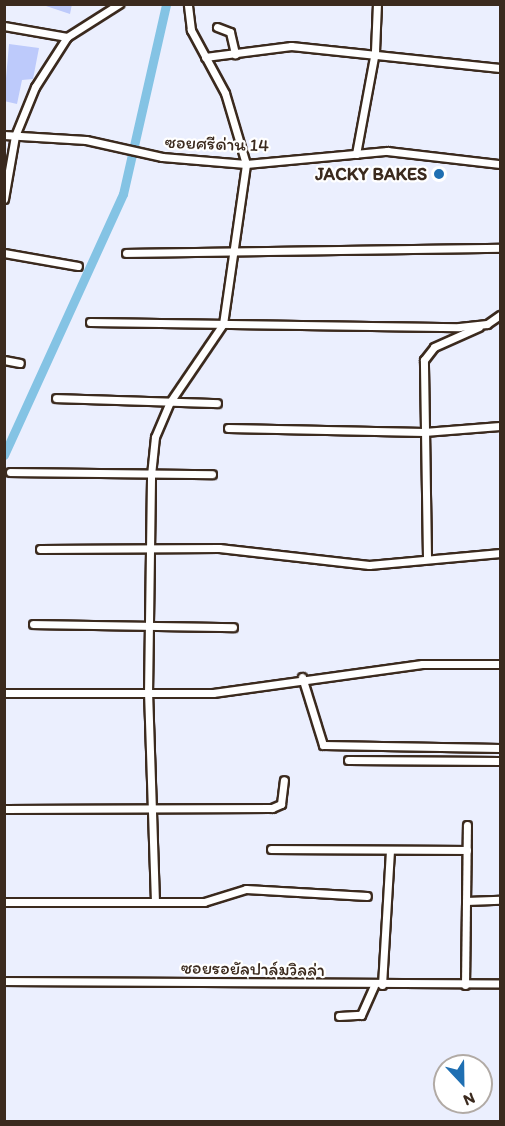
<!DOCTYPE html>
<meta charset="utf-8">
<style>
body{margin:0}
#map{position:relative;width:505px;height:1126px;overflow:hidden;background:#ebeffe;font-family:Itim,"Playpen Sans Thai",sans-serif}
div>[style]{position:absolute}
.canal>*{height:9px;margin:-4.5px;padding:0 4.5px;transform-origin:4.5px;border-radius:4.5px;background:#84c3e4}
.building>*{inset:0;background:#bdcafb}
.roads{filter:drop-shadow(2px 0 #3b2a1e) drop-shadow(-2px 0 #3b2a1e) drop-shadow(0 2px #3b2a1e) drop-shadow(0 -2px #3b2a1e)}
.street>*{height:7px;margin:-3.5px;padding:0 3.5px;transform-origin:3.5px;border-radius:3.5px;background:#fff}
.dots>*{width:16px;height:16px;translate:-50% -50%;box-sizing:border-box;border:3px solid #fff;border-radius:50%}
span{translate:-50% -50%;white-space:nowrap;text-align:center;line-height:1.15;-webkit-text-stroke:4.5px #fff;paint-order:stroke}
.street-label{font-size:18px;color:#3b2a1e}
.poi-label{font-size:18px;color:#3b2a1e;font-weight:700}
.right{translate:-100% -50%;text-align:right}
.frame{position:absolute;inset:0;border:6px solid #3b2a1e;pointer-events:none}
.north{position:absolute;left:433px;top:1054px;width:60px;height:60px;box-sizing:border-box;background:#fff;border:2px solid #b1aaa5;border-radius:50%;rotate:158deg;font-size:16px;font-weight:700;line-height:24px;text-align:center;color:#3b2a1e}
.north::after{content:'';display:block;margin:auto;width:21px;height:27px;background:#1f6fb2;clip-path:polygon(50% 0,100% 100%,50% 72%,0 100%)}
</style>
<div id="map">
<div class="canal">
<i style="left:4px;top:455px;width:287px;rotate:-65.5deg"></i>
<i style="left:123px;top:194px;width:195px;rotate:-77.2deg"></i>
</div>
<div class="building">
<i style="clip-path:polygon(40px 4px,72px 4px,70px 14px)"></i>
<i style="clip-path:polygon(9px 44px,39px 48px,33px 79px,22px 80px,17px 104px,4px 101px)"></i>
</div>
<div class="roads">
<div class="street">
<i style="left:4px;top:26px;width:64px;rotate:9.9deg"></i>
<i style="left:217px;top:27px;width:14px;rotate:21deg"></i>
<i style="left:230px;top:32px;width:23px;rotate:77deg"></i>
<i style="left:205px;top:57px;width:87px;rotate:-7.3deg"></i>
<i style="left:291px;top:46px;width:210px;rotate:6deg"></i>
<i style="left:4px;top:135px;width:82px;rotate:3.5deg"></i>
<i style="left:86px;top:140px;width:78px;rotate:12.6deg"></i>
<i style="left:162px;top:157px;width:84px;rotate:4.8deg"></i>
<i style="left:246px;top:164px;width:142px;rotate:-5.3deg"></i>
<i style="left:387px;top:151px;width:114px;rotate:6.6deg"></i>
<i style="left:356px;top:154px;width:105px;rotate:-79.5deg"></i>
<i style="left:375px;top:51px;width:47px;rotate:-87.6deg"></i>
<i style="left:4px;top:199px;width:64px;rotate:-80.1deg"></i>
<i style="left:15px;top:136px;width:53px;rotate:-67.8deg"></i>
<i style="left:35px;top:87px;width:59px;rotate:-57.4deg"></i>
<i style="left:67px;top:37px;width:62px;rotate:-32.4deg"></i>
<i style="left:4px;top:253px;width:75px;rotate:10deg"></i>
<i style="left:126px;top:253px;width:374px;rotate:-0.8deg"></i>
<i style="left:90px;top:322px;width:369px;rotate:0.8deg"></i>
<i style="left:459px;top:327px;width:28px;rotate:-6deg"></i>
<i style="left:487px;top:324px;width:16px;rotate:-35deg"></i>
<i style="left:4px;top:360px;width:16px;rotate:11deg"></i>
<i style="left:56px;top:398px;width:161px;rotate:1.8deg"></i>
<i style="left:228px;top:428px;width:196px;rotate:1.2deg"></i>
<i style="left:424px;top:432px;width:76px;rotate:-4.5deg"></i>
<i style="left:10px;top:472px;width:202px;rotate:0.6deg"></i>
<i style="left:40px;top:549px;width:179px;rotate:-0.3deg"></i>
<i style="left:219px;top:548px;width:151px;rotate:6.5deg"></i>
<i style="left:369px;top:565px;width:132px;rotate:-5.2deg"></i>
<i style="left:427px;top:557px;width:197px;rotate:-90.9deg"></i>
<i style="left:424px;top:360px;width:16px;rotate:-52deg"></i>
<i style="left:434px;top:347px;width:49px;rotate:-24deg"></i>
<i style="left:33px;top:624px;width:200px;rotate:0.9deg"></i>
<i style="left:302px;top:677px;width:71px;rotate:72.8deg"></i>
<i style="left:323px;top:745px;width:177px;rotate:1deg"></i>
<i style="left:4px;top:693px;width:209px"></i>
<i style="left:213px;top:693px;width:211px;rotate:-7.9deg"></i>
<i style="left:422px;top:664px;width:78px"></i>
<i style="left:348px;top:760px;width:152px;rotate:0.4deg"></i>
<i style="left:4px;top:809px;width:268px;rotate:-0.2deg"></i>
<i style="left:272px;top:808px;width:10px;rotate:-24deg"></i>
<i style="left:281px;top:804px;width:24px;rotate:-83deg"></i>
<i style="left:271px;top:849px;width:196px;rotate:0.3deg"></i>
<i style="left:466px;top:901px;width:34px;rotate:-2deg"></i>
<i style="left:4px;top:902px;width:200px"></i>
<i style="left:204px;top:902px;width:44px;rotate:-17.2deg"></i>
<i style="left:246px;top:889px;width:121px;rotate:3.3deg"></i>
<i style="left:155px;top:902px;width:208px;rotate:-91.9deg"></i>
<i style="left:148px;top:694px;width:219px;rotate:-89.2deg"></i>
<i style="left:151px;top:475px;width:38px;rotate:-84deg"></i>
<i style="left:155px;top:437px;width:38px;rotate:-67deg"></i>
<i style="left:170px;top:402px;width:94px;rotate:-55.8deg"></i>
<i style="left:223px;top:324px;width:162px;rotate:-81.8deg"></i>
<i style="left:246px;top:164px;width:74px;rotate:-106.5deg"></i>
<i style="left:225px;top:93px;width:72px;rotate:-118.4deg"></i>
<i style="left:191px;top:30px;width:26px;rotate:-97deg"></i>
<i style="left:4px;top:981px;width:496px;rotate:0.3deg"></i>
<i style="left:382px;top:985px;width:134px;rotate:-86.6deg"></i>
<i style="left:465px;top:985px;width:160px;rotate:-89.3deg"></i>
<i style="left:339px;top:1016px;width:22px;rotate:-3deg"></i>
<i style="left:361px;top:1015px;width:32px;rotate:-66deg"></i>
</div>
</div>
<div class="dots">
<i style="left:439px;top:174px;background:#1f6fb2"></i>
</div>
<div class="street-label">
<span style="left:217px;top:144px;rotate:2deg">ซอยศรีด่าน 14</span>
<span style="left:253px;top:969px;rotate:1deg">ซอยรอยัลปาล์มวิลล่า</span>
</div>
<div class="poi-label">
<span class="right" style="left:427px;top:174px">JACKY BAKES</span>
</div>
<div class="frame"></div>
<div class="north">N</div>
</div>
